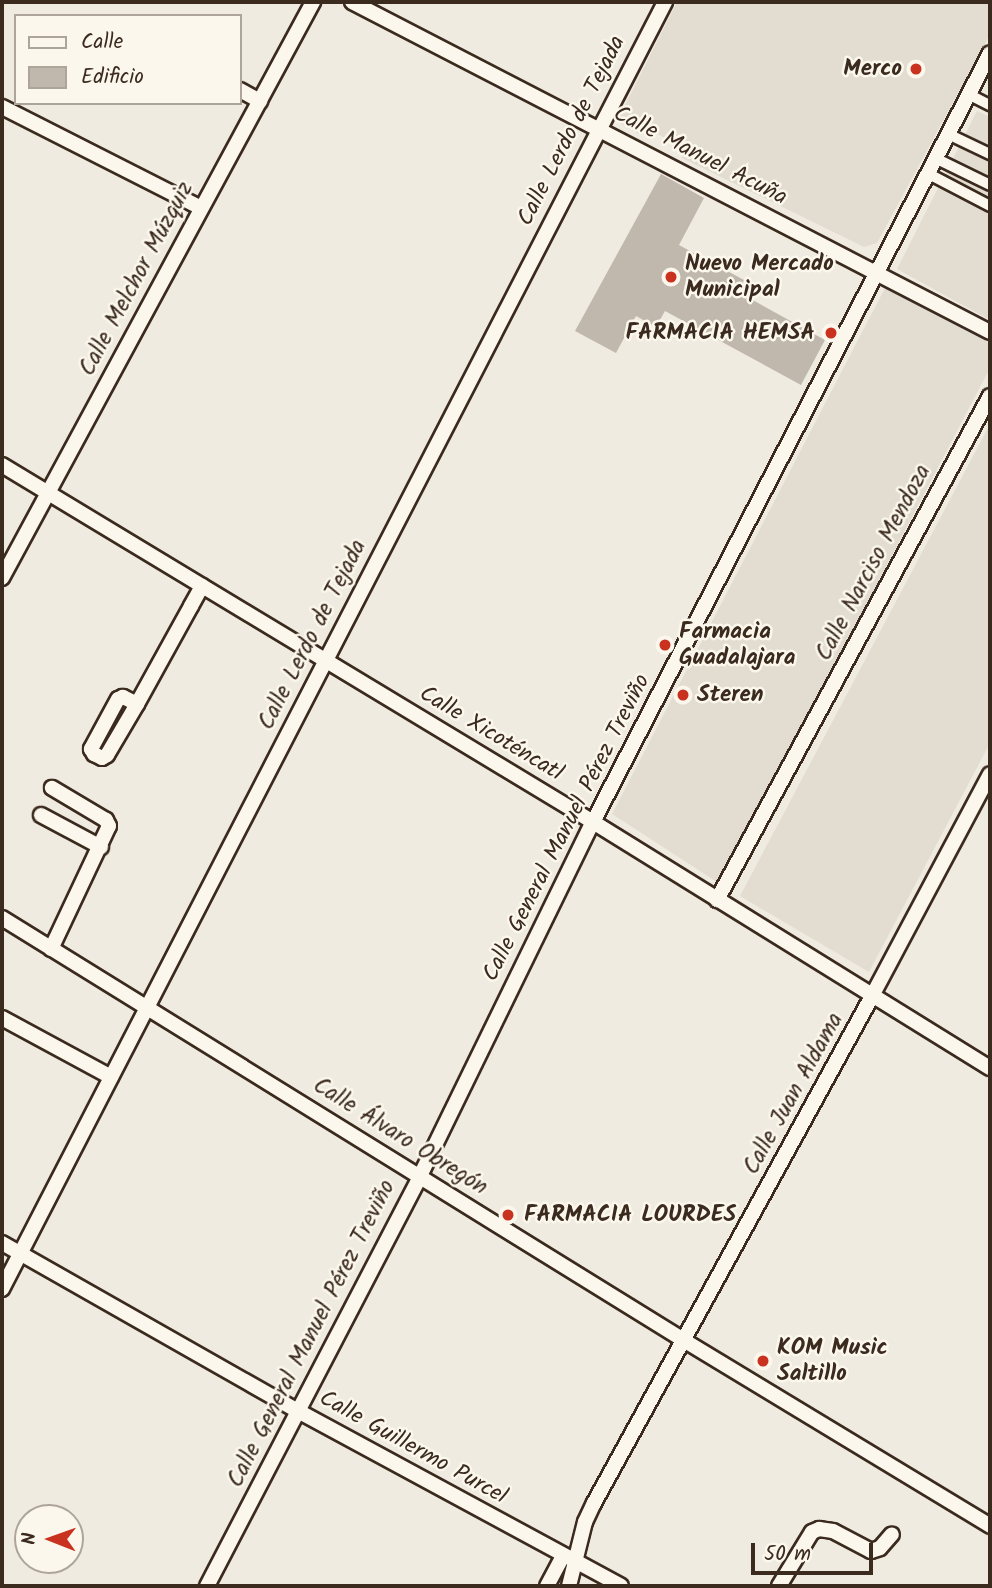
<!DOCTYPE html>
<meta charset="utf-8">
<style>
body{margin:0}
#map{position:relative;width:992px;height:1588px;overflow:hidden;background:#f0ebe0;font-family:Kalam,sans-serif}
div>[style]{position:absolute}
.built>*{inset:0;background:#e2dcd1}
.building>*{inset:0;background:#c0b8ad}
.roads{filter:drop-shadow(2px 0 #3b2a1e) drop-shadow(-2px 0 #3b2a1e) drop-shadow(0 2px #3b2a1e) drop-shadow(0 -2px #3b2a1e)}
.pedestrian>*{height:10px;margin:-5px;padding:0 5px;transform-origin:5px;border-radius:5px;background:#fbf7ec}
.minor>*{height:14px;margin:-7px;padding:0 7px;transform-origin:7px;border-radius:7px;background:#fbf7ec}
.dots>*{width:19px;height:19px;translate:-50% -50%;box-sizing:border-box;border:4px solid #fbf7ec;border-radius:50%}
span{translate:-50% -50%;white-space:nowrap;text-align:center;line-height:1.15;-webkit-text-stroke:5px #fbf7ec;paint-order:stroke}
.poi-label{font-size:23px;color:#3b2a1e;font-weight:700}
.right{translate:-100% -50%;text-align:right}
.left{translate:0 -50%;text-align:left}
.street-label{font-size:23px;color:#3b2a1e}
.frame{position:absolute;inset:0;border:4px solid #3b2a1e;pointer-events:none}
.legend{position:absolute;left:14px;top:14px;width:228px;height:91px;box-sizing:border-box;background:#fbf7ec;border:2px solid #aea59a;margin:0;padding:9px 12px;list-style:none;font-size:21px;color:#3b2a1e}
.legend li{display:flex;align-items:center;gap:14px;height:35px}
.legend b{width:35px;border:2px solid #aea59a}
.north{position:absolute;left:14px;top:1504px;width:70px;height:70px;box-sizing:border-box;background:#fbf7ec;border:2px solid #aea59a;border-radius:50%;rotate:271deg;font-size:19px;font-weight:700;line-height:28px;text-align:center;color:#3b2a1e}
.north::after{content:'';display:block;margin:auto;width:24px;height:32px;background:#c8321e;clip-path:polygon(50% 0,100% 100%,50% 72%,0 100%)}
.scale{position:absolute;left:751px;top:1543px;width:122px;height:32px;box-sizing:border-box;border:4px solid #3b2a1e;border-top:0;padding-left:9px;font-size:21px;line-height:24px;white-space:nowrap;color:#3b2a1e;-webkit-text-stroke:5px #fbf7ec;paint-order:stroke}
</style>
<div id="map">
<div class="built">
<i style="clip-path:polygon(677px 2px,990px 2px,990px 34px,877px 243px,864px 247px,682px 158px,686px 145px,676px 138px,671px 142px,645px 126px,640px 135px,617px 121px)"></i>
<i style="clip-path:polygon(977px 111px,990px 117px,990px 320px,897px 269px)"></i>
<i style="clip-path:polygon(885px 288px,990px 341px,990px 368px,720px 884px,612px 814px)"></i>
<i style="clip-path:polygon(990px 424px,990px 743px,869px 972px,740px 896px)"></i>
</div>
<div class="building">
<i style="clip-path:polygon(661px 174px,704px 198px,679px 245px,744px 280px,738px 292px,825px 340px,801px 385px,665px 311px,656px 327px,636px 316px,616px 353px,575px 331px)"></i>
</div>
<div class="roads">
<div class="pedestrian">
<i style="left:968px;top:94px;width:25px;rotate:27deg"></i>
<i style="left:948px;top:134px;width:47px;rotate:25.5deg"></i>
<i style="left:935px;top:158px;width:61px;rotate:26.1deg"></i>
<i style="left:927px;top:173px;width:71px;rotate:27.6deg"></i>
</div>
<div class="minor">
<i style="left:352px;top:2px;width:718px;rotate:27.35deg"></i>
<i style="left:240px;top:90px;width:23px;rotate:29deg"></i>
<i style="left:2px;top:107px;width:223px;rotate:26.9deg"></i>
<i style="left:2px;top:465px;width:690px;rotate:31.13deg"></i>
<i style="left:593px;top:822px;width:467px;rotate:31.8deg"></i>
<i style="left:2px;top:578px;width:655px;rotate:-61.63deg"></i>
<i style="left:137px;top:704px;width:16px;rotate:-153deg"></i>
<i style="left:123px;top:697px;width:5px;rotate:158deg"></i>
<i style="left:118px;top:699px;width:57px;rotate:118.4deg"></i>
<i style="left:91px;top:749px;width:6px;rotate:59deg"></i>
<i style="left:94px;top:754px;width:9px;rotate:27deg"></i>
<i style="left:102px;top:758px;width:6px;rotate:-31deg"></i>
<i style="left:107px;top:755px;width:59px;rotate:-59.5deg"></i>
<i style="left:137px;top:704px;width:112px;rotate:-61.1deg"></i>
<i style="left:191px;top:606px;width:23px;rotate:-61deg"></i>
<i style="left:41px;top:815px;width:68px;rotate:28.1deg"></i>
<i style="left:717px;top:900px;width:573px;rotate:-61.56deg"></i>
<i style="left:2px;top:918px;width:803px;rotate:31.77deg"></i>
<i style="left:685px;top:1341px;width:357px;rotate:31.2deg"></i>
<i style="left:51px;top:949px;width:136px;rotate:-64.8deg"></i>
<i style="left:109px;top:826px;width:7px;rotate:-117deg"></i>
<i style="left:106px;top:820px;width:63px;rotate:-149.3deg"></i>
<i style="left:2px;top:1018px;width:124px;rotate:28.4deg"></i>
<i style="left:2px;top:1243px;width:340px;rotate:29.6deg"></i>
<i style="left:298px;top:1411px;width:367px;rotate:28.4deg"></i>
<i style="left:2px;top:1289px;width:1448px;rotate:-62.74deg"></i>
<i style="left:207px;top:1586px;width:462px;rotate:-62.5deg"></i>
<i style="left:420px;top:1176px;width:394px;rotate:-64deg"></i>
<i style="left:593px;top:822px;width:865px;rotate:-62.69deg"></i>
<i style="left:547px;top:1586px;width:34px;rotate:-62deg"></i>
<i style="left:569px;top:1586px;width:66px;rotate:-76deg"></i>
<i style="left:585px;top:1522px;width:21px;rotate:-65deg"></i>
<i style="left:594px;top:1503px;width:578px;rotate:-61.26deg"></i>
<i style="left:872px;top:996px;width:251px;rotate:-62deg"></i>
<i style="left:779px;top:1586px;width:63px;rotate:-58.6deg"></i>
<i style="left:812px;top:1532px;width:8px;rotate:-23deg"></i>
<i style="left:819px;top:1529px;width:14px;rotate:8deg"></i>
<i style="left:833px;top:1531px;width:43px;rotate:27.8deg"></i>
<i style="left:871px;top:1551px;width:9px;rotate:-18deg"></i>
<i style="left:880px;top:1548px;width:18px;rotate:-49deg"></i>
</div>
</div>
<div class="dots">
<i style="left:916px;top:69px;background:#c8321e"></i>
<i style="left:671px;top:277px;background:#c8321e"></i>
<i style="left:831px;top:333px;background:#c8321e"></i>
<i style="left:665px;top:645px;background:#c8321e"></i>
<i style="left:683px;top:695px;background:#c8321e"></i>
<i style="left:508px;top:1215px;background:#c8321e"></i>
<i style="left:763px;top:1361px;background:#c8321e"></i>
</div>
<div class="poi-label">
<span class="right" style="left:902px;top:69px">Merco</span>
<span class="left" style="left:685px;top:277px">Nuevo Mercado<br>Municipal</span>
<span class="right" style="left:815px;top:333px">FARMACIA HEMSA</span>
<span class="left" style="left:679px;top:645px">Farmacia<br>Guadalajara</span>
<span class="left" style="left:697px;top:695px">Steren</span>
<span class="left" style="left:524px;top:1215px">FARMACIA LOURDES</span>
<span class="left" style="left:777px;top:1361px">KOM Music<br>Saltillo</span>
</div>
<div class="street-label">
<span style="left:572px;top:131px;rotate:-63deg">Calle Lerdo de Tejada</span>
<span style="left:700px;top:156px;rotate:27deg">Calle Manuel Acuña</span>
<span style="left:137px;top:279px;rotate:-62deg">Calle Melchor Múzquiz</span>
<span style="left:874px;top:563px;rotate:-62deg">Calle Narciso Mendoza</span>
<span style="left:313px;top:635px;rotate:-63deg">Calle Lerdo de Tejada</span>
<span style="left:491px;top:734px;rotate:31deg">Calle Xicoténcatl</span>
<span style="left:567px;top:828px;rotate:-63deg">Calle General Manuel Pérez Treviño</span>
<span style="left:794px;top:1094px;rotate:-61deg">Calle Juan Aldama</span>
<span style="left:400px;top:1137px;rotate:32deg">Calle Álvaro Obregón</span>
<span style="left:312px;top:1334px;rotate:-63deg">Calle General Manuel Pérez Treviño</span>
<span style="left:413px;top:1448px;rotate:29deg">Calle Guillermo Purcel</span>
</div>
<div class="frame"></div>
<ul class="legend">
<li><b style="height:9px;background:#fbf7ec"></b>Calle</li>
<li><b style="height:19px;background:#c0b8ad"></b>Edificio</li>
</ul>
<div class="north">N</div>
<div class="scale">50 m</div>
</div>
